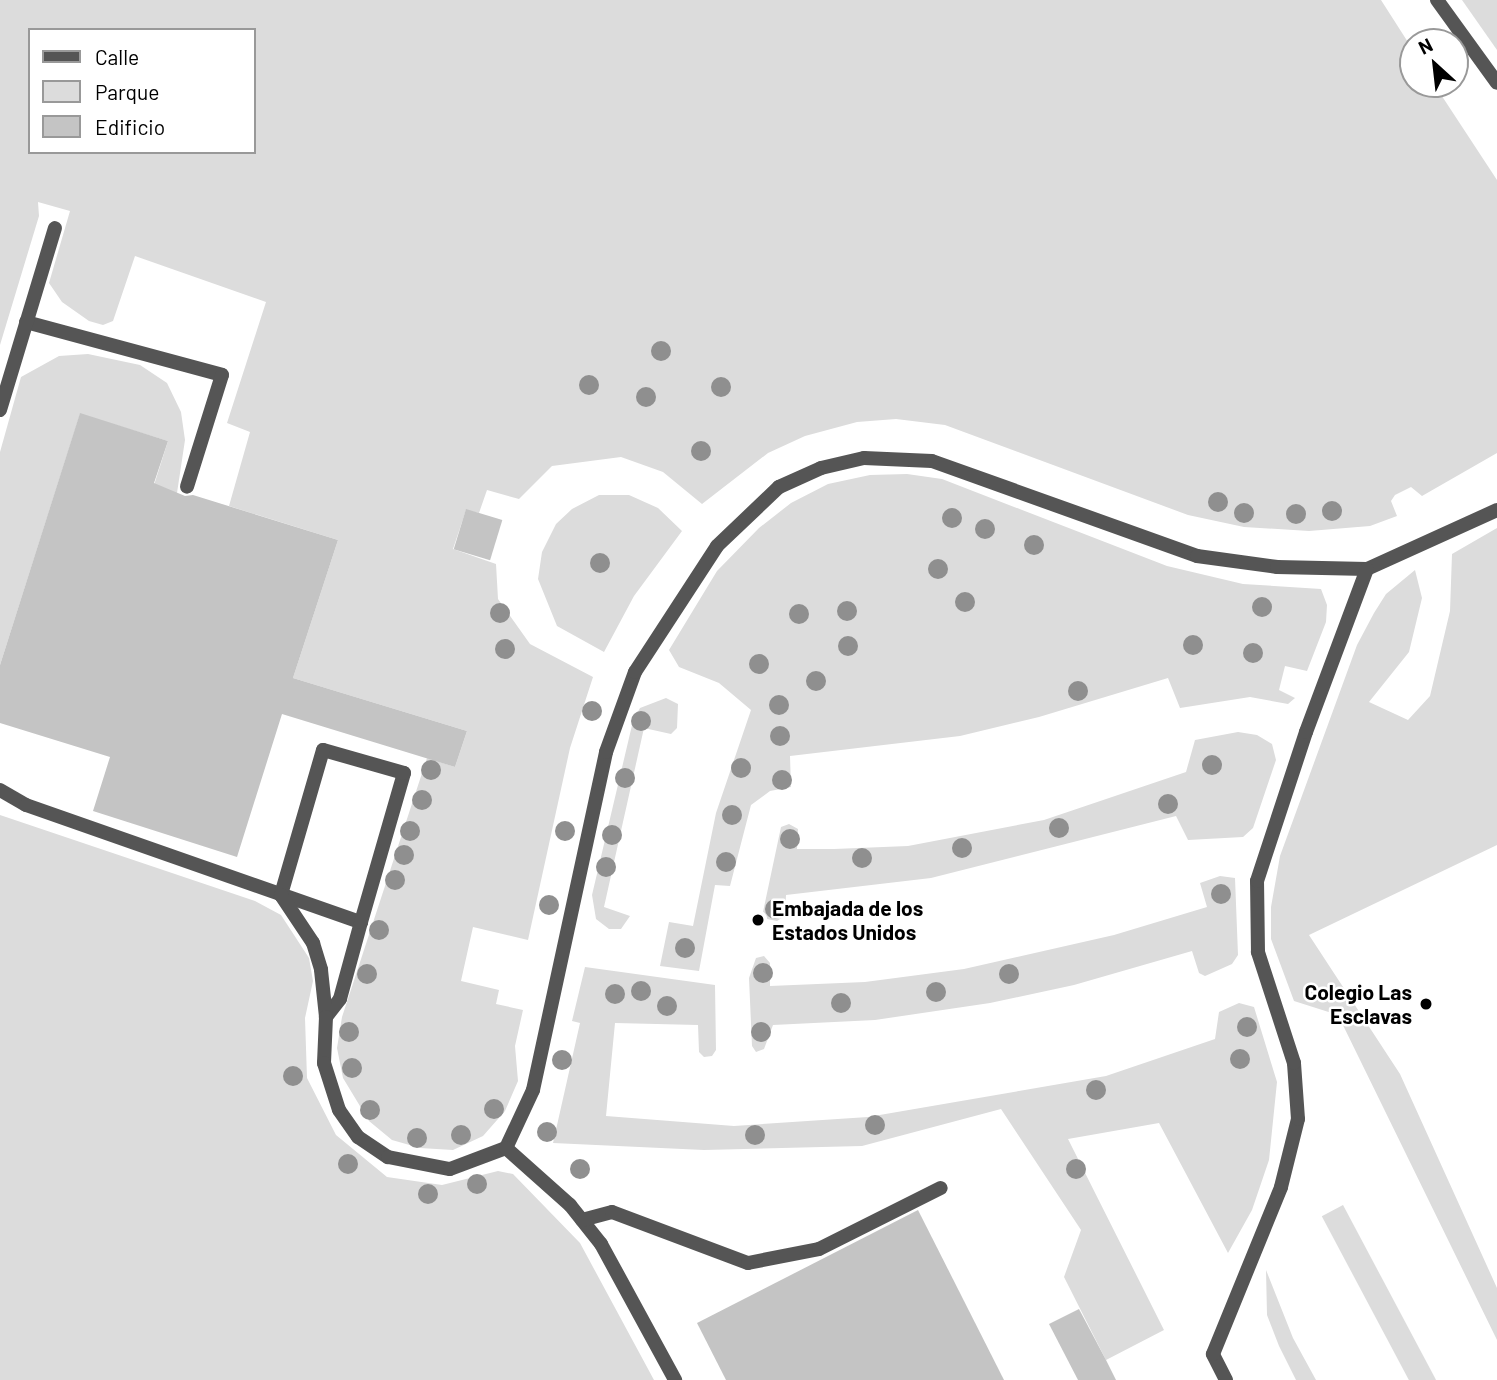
<!DOCTYPE html>
<style>
body{margin:0}
#map{position:relative;width:1497px;height:1380px;overflow:hidden;background:#fff;font-family:Barlow,sans-serif}
div>[style]{position:absolute}
.green>*{inset:0;background:#dcdcdc;transform-origin:0 0}
.building>*{inset:0;background:#c4c4c4;transform-origin:0 0}
.service>*{height:14px;margin:-7px;padding:0 7px;transform-origin:7px;border-radius:7px;background:#555}
.tertiary>*{height:14px;margin:-7px;padding:0 7px;transform-origin:7px;border-radius:7px;background:#555}
.trees>*{width:20px;height:20px;margin:-10px;border-radius:50%;background:#8f8f8f}
.dots>*{width:19px;height:19px;translate:-50% -50%;box-sizing:border-box;border:4px solid #fff;border-radius:50%}
span{translate:-50% -50%;white-space:nowrap;text-align:center;line-height:1.15;-webkit-text-stroke:5px #fff;paint-order:stroke}
.poi-label{font-size:21px;color:#000;font-weight:700}
.left{translate:0 -50%;text-align:left}
.right{translate:-100% -50%;text-align:right}
.legend{position:absolute;left:28px;top:28px;width:228px;height:126px;box-sizing:border-box;background:#fff;border:2px solid #999;margin:0;padding:9px 12px;list-style:none;font-size:21px;color:#000}
.legend li{display:flex;align-items:center;gap:14px;height:35px}
.legend b{width:35px;border:2px solid #999}
.north{position:absolute;left:1399px;top:28px;width:70px;height:70px;box-sizing:border-box;background:#fff;border:2px solid #999;border-radius:50%;rotate:333deg;font-size:19px;font-weight:700;line-height:28px;text-align:center;color:#000}
.north::after{content:'';display:block;margin:auto;width:24px;height:32px;background:#000;clip-path:polygon(50% 0,100% 100%,50% 72%,0 100%)}
</style>
<div id="map">
<div class="green">
<i style="clip-path:polygon(evenodd,0 0,1381px 0,1413px 50px,1413px 84px,1434px 84px,1497px 180px,1497px 453px,1422px 496px,1411px 487px,1395px 495px,1391px 501px,1397px 516px,1370px 526px,1309px 531px,1244px 527px,1188px 515px,945px 425px,896px 419px,857px 422px,805px 436px,768px 453px,702px 504px,663px 472px,621px 457px,552px 466px,519px 499px,487px 490px,479px 513px,466px 510px,453px 549px,496px 564px,498px 599px,530px 644px,593px 677px,570px 748px,528px 940px,473px 927px,461px 981px,499px 990px,496px 1004px,523px 1010px,515px 1046px,518px 1081px,505px 1111px,483px 1136px,453px 1150px,420px 1148px,392px 1140px,369px 1121px,343px 1078px,337px 1048px,342px 1017px,427px 758px,455px 767px,467px 731px,293px 678px,338px 540px,229px 506px,250px 432px,227px 423px,266px 302px,135px 256px,113px 321px,103px 325px,89px 321px,62px 302px,49px 283px,70px 211px,38px 202px,39px 216px,0 345px,0 0,30px 30px,254px 30px,254px 152px,30px 152px,30px 30px)"></i>
<i style="clip-path:polygon(1462px 0,1497px 0,1497px 50px)"></i>
<i style="clip-path:polygon(88px 354px,140px 365px,167px 383px,181px 412px,185px 440px,177px 493px,148px 504px,168px 441px,80px 414px,0 665px,0 452px,21px 377px,59px 356px)"></i>
<i style="clip-path:polygon(907px 474px,942px 479px,1167px 566px,1243px 584px,1321px 589px,1327px 605px,1326px 622px,1307px 671px,1285px 666px,1279px 690px,1295px 698px,1288px 704px,1250px 697px,1180px 708px,1168px 678px,1039px 717px,960px 736px,790px 756px,791px 787px,770px 791px,751px 805px,730px 886px,715px 885px,699px 971px,660px 966px,669px 922px,693px 926px,716px 813px,751px 710px,719px 683px,679px 667px,669px 650px,717px 571px,759px 528px,791px 503px,828px 484px,870px 475px)"></i>
<i style="clip-path:polygon(599px 495px,629px 495px,658px 508px,682px 531px,634px 596px,604px 652px,557px 626px,538px 579px,542px 552px,556px 524px,572px 509px)"></i>
<i style="clip-path:polygon(1497px 528px,1497px 845px,1309px 935px,1400px 1074px,1497px 1288px,1497px 1340px,1338px 1015px,1294px 1001px,1271px 939px,1271px 907px,1280px 856px,1357px 645px,1374px 613px,1386px 594px,1415px 570px,1422px 598px,1409px 652px,1369px 702px,1408px 720px,1430px 696px,1450px 611px,1452px 554px)"></i>
<i style="clip-path:polygon(666px 698px,678px 704px,677px 728px,671px 734px,644px 728px,604px 907px,630px 916px,621px 929px,609px 929px,596px 919px,592px 895px,633px 721px,640px 708px)"></i>
<i style="clip-path:polygon(1238px 732px,1257px 735px,1272px 744px,1276px 760px,1253px 828px,1243px 837px,1188px 840px,1176px 816px,931px 878px,786px 895px,785px 916px,777px 921px,767px 919px,763px 912px,781px 827px,789px 824px,798px 829px,797px 849px,834px 849px,908px 846px,1044px 820px,1186px 772px,1195px 740px)"></i>
<i style="clip-path:polygon(0 815px,255px 901px,281px 915px,309px 958px,313px 981px,305px 1018px,307px 1078px,336px 1135px,387px 1177px,442px 1185px,498px 1171px,513px 1174px,580px 1243px,654px 1380px,0 1380px)"></i>
<i style="clip-path:polygon(1220px 876px,1235px 878px,1238px 955px,1232px 964px,1205px 976px,1199px 973px,1192px 951px,1074px 985px,990px 1003px,875px 1020px,773px 1025px,764px 1049px,756px 1052px,752px 1046px,749px 978px,756px 958px,764px 956px,770px 963px,770px 986px,865px 982px,964px 969px,1114px 935px,1207px 907px,1200px 883px)"></i>
<i style="clip-path:polygon(585px 967px,715px 985px,716px 1050px,712px 1056px,704px 1057px,699px 1052px,698px 1025px,615px 1023px,606px 1116px,734px 1126px,868px 1117px,1106px 1076px,1215px 1039px,1219px 1012px,1239px 1003px,1254px 1007px,1277px 1082px,1269px 1160px,1252px 1210px,1228px 1253px,1159px 1123px,1068px 1139px,1164px 1330px,1106px 1360px,1064px 1277px,1081px 1230px,1001px 1109px,862px 1146px,704px 1150px,553px 1143px,580px 1023px,572px 1021px)"></i>
<i style="left:1343px;top:1205px;width:198px;height:24px;rotate:62deg"></i>
<i style="clip-path:polygon(1266px 1270px,1293px 1338px,1316px 1380px,1296px 1380px,1279px 1346px,1267px 1315px)"></i>
</div>
<div class="building">
<i style="clip-path:polygon(80px 413px,168px 441px,154px 483px,185px 496px,193px 495px,338px 540px,293px 678px,467px 731px,455px 767px,282px 714px,237px 857px,93px 811px,110px 757px,0 723px,0 665px)"></i>
<i style="left:466px;top:509px;width:38px;height:42px;rotate:17deg"></i>
<i style="clip-path:polygon(918px 1210px,1004px 1380px,726px 1380px,697px 1323px)"></i>
<i style="clip-path:polygon(1079px 1309px,1106px 1360px,1116px 1380px,1078px 1380px,1049px 1324px)"></i>
</div>
<div class="service">
<i style="left:26px;top:322px;width:203px;rotate:15.1deg"></i>
<i style="left:222px;top:375px;width:117px;rotate:107.4deg"></i>
<i style="left:0;top:410px;width:190px;rotate:-73.2deg"></i>
<i style="left:0;top:790px;width:30px;rotate:30deg"></i>
<i style="left:26px;top:805px;width:355px;rotate:19.3deg"></i>
<i style="left:361px;top:922px;width:80px;rotate:105.3deg"></i>
<i style="left:340px;top:999px;width:23px;rotate:128deg"></i>
<i style="left:361px;top:922px;width:155px;rotate:-73.9deg"></i>
<i style="left:404px;top:773px;width:84px;rotate:-164.1deg"></i>
<i style="left:323px;top:750px;width:151px;rotate:106.2deg"></i>
<i style="left:281px;top:895px;width:58px;rotate:56.3deg"></i>
<i style="left:313px;top:943px;width:28px;rotate:73deg"></i>
<i style="left:321px;top:970px;width:47px;rotate:83.9deg"></i>
<i style="left:326px;top:1017px;width:46px;rotate:92.5deg"></i>
<i style="left:324px;top:1063px;width:49px;rotate:72.3deg"></i>
<i style="left:339px;top:1110px;width:33px;rotate:55deg"></i>
<i style="left:358px;top:1137px;width:36px;rotate:34deg"></i>
<i style="left:388px;top:1157px;width:63px;rotate:11deg"></i>
<i style="left:450px;top:1169px;width:60px;rotate:-20.6deg"></i>
<i style="left:506px;top:1148px;width:64px;rotate:-65deg"></i>
<i style="left:533px;top:1090px;width:346px;rotate:-77.8deg"></i>
<i style="left:606px;top:752px;width:85px;rotate:-70.1deg"></i>
<i style="left:635px;top:672px;width:150px;rotate:-56.9deg"></i>
<i style="left:717px;top:546px;width:86px;rotate:-43.6deg"></i>
<i style="left:779px;top:487px;width:46px;rotate:-24.3deg"></i>
<i style="left:821px;top:468px;width:44px;rotate:-13.1deg"></i>
<i style="left:864px;top:458px;width:68px;rotate:2.5deg"></i>
<i style="left:932px;top:461px;width:282px;rotate:19.7deg"></i>
<i style="left:1197px;top:556px;width:81px;rotate:7.8deg"></i>
<i style="left:1277px;top:567px;width:90px;rotate:1.3deg"></i>
<i style="left:1367px;top:569px;width:143px;rotate:-24.4deg"></i>
<i style="left:506px;top:1148px;width:86px;rotate:41.7deg"></i>
<i style="left:570px;top:1205px;width:50px;rotate:51.5deg"></i>
<i style="left:601px;top:1244px;width:155px;rotate:61.4deg"></i>
<i style="left:582px;top:1220px;width:31px;rotate:-15deg"></i>
<i style="left:612px;top:1212px;width:145px;rotate:20.6deg"></i>
<i style="left:748px;top:1263px;width:72px;rotate:-11.2deg"></i>
<i style="left:819px;top:1249px;width:136px;rotate:-26.6deg"></i>
<i style="left:1226px;top:1380px;width:29px;rotate:-117deg"></i>
<i style="left:1213px;top:1354px;width:180px;rotate:-67.8deg"></i>
<i style="left:1281px;top:1187px;width:70px;rotate:-76deg"></i>
<i style="left:1298px;top:1119px;width:56px;rotate:-94.1deg"></i>
<i style="left:1294px;top:1063px;width:117px;rotate:-108deg"></i>
<i style="left:1258px;top:952px;width:71px;rotate:-90.8deg"></i>
<i style="left:1257px;top:881px;width:157px;rotate:-71.8deg"></i>
<i style="left:1306px;top:732px;width:174px;rotate:-69.5deg"></i>
</div>
<div class="tertiary">
<i style="left:1437px;top:0;width:102px;rotate:54.1deg"></i>
</div>
<div class="trees">
<i style="left:661px;top:351px"></i>
<i style="left:589px;top:385px"></i>
<i style="left:721px;top:387px"></i>
<i style="left:646px;top:397px"></i>
<i style="left:701px;top:451px"></i>
<i style="left:1218px;top:502px"></i>
<i style="left:1332px;top:511px"></i>
<i style="left:1244px;top:513px"></i>
<i style="left:1296px;top:514px"></i>
<i style="left:952px;top:518px"></i>
<i style="left:985px;top:529px"></i>
<i style="left:1034px;top:545px"></i>
<i style="left:600px;top:563px"></i>
<i style="left:938px;top:569px"></i>
<i style="left:965px;top:602px"></i>
<i style="left:1262px;top:607px"></i>
<i style="left:847px;top:611px"></i>
<i style="left:500px;top:613px"></i>
<i style="left:799px;top:614px"></i>
<i style="left:1193px;top:645px"></i>
<i style="left:848px;top:646px"></i>
<i style="left:505px;top:649px"></i>
<i style="left:1253px;top:653px"></i>
<i style="left:759px;top:664px"></i>
<i style="left:816px;top:681px"></i>
<i style="left:1078px;top:691px"></i>
<i style="left:779px;top:705px"></i>
<i style="left:592px;top:711px"></i>
<i style="left:641px;top:721px"></i>
<i style="left:780px;top:736px"></i>
<i style="left:1212px;top:765px"></i>
<i style="left:741px;top:768px"></i>
<i style="left:431px;top:770px"></i>
<i style="left:625px;top:778px"></i>
<i style="left:782px;top:780px"></i>
<i style="left:422px;top:800px"></i>
<i style="left:1168px;top:804px"></i>
<i style="left:732px;top:815px"></i>
<i style="left:1059px;top:828px"></i>
<i style="left:410px;top:831px"></i>
<i style="left:565px;top:831px"></i>
<i style="left:612px;top:835px"></i>
<i style="left:790px;top:839px"></i>
<i style="left:962px;top:848px"></i>
<i style="left:404px;top:855px"></i>
<i style="left:862px;top:858px"></i>
<i style="left:726px;top:862px"></i>
<i style="left:606px;top:867px"></i>
<i style="left:395px;top:880px"></i>
<i style="left:1221px;top:894px"></i>
<i style="left:549px;top:905px"></i>
<i style="left:775px;top:909px"></i>
<i style="left:379px;top:930px"></i>
<i style="left:685px;top:948px"></i>
<i style="left:763px;top:973px"></i>
<i style="left:367px;top:974px"></i>
<i style="left:1009px;top:974px"></i>
<i style="left:641px;top:991px"></i>
<i style="left:936px;top:992px"></i>
<i style="left:615px;top:994px"></i>
<i style="left:841px;top:1003px"></i>
<i style="left:667px;top:1006px"></i>
<i style="left:1247px;top:1027px"></i>
<i style="left:349px;top:1032px"></i>
<i style="left:761px;top:1032px"></i>
<i style="left:1240px;top:1059px"></i>
<i style="left:562px;top:1060px"></i>
<i style="left:352px;top:1068px"></i>
<i style="left:293px;top:1076px"></i>
<i style="left:1096px;top:1090px"></i>
<i style="left:494px;top:1109px"></i>
<i style="left:370px;top:1110px"></i>
<i style="left:875px;top:1125px"></i>
<i style="left:547px;top:1132px"></i>
<i style="left:461px;top:1135px"></i>
<i style="left:755px;top:1135px"></i>
<i style="left:417px;top:1138px"></i>
<i style="left:348px;top:1164px"></i>
<i style="left:580px;top:1169px"></i>
<i style="left:1076px;top:1169px"></i>
<i style="left:477px;top:1184px"></i>
<i style="left:428px;top:1194px"></i>
</div>
<div class="dots">
<i style="left:758px;top:920px;background:#000"></i>
<i style="left:1426px;top:1004px;background:#000"></i>
</div>
<div class="poi-label">
<span class="left" style="left:772px;top:920px">Embajada de los<br>Estados Unidos</span>
<span class="right" style="left:1412px;top:1004px">Colegio Las<br>Esclavas</span>
</div>
<ul class="legend">
<li><b style="height:9px;background:#555"></b>Calle</li>
<li><b style="height:19px;background:#dcdcdc"></b>Parque</li>
<li><b style="height:19px;background:#c4c4c4"></b>Edificio</li>
</ul>
<div class="north">N</div>
</div>
